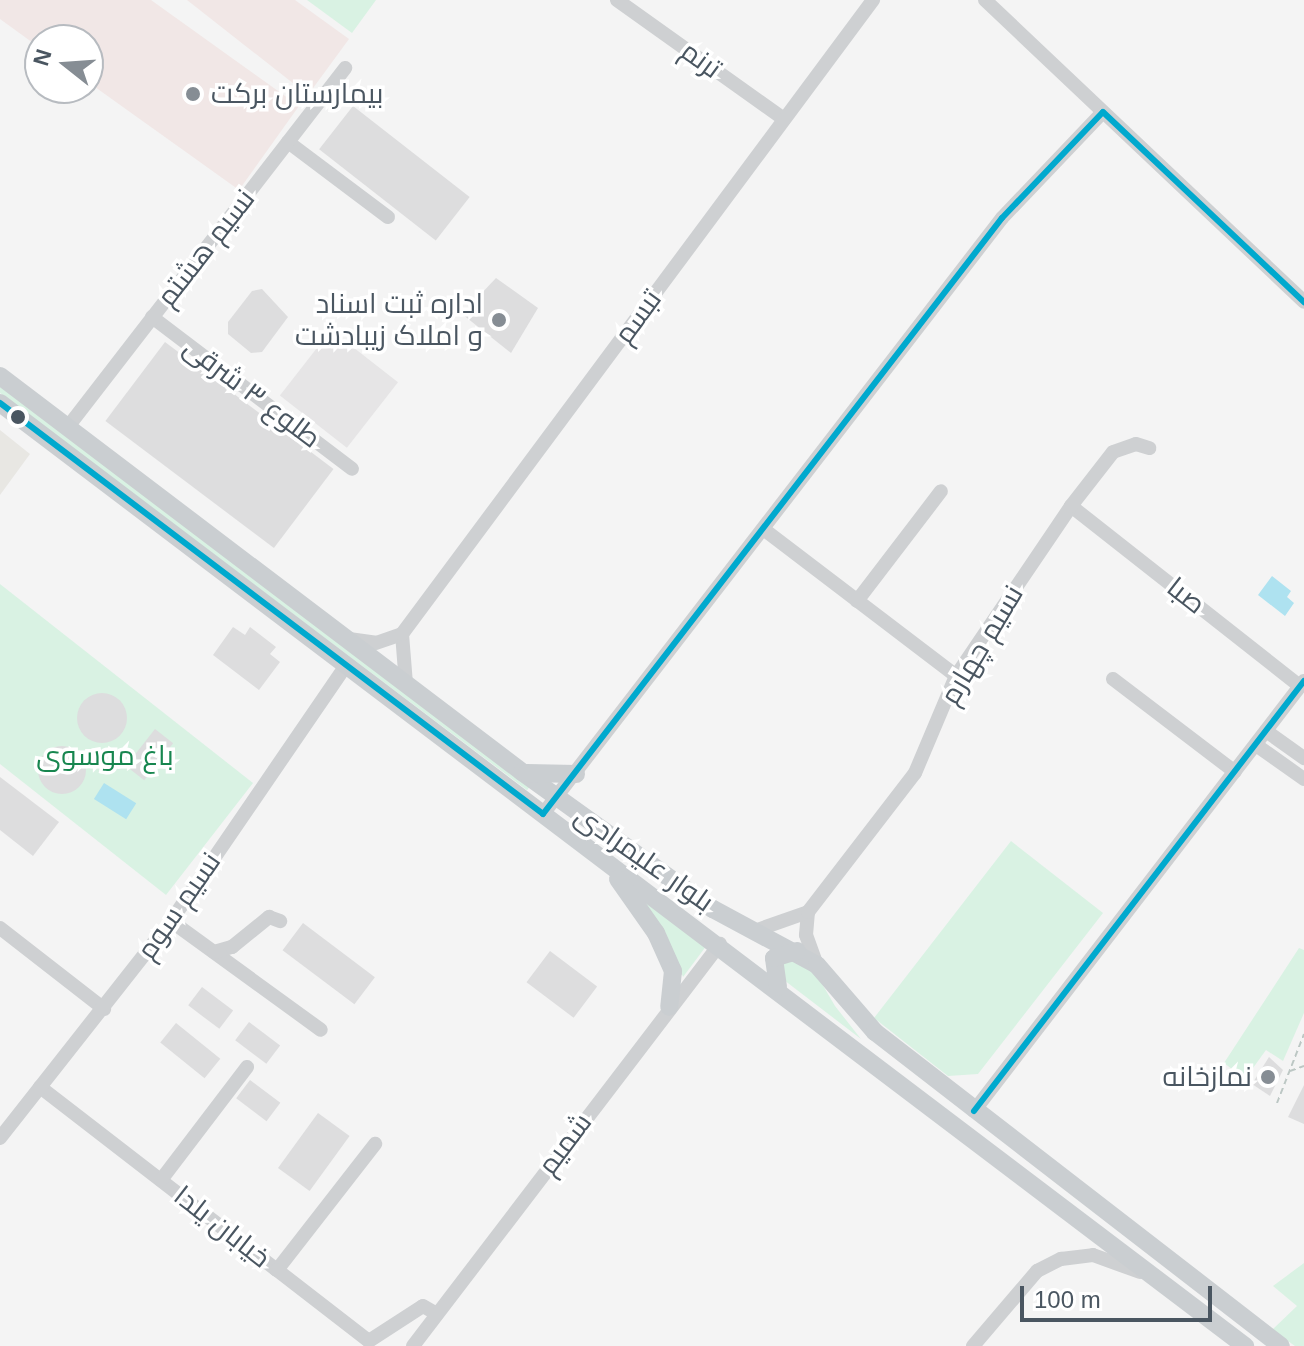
<!DOCTYPE html>
<meta charset="utf-8">
<style>
body{margin:0}
#map{position:relative;width:1304px;height:1346px;overflow:hidden;background:#f4f4f4;font-family:Helvetica,Cairo,sans-serif}
div>[style]{position:absolute}
.commercial>*{inset:0;background:#e8e7e3}
.education>*{inset:0;background:#e6e5e6;transform-origin:0 0}
.medical>*{inset:0;background:#f1e7e6}
.green>*{inset:0;background:#d9f2e3;transform-origin:0 0}
.water>*{inset:0;background:#aee2f0;transform-origin:0 0}
.building>*{inset:0;background:#ddddde;transform-origin:0 0}
.round{border-radius:50%}
.path>*{height:2px;margin-top:-1px;transform-origin:0;background:repeating-linear-gradient(90deg,#bcc7c4 0 6px,transparent 0 10px)}
.minor>*{height:14px;margin:-7px;padding:0 7px;transform-origin:7px;border-radius:7px;background:#ced0d2}
.major>*{height:18px;margin:-9px;padding:0 9px;transform-origin:9px;border-radius:9px;background:#caced1}
.bus-1>*{height:6px;margin:-3px;padding:0 3px;transform-origin:3px;border-radius:3px;background:#00a9ce}
.dots>*{width:22px;height:22px;translate:-50% -50%;box-sizing:border-box;border:4px solid #fff;border-radius:50%}
span{translate:-50% -50%;white-space:nowrap;text-align:center;line-height:1.15;-webkit-text-stroke:7px #fff;paint-order:stroke}
.street-label{font-size:28px;color:#4a5661}
.poi-label{font-size:28px;color:#4a5661}
.left{translate:0 -50%;text-align:left}
.right{translate:-100% -50%;text-align:right}
.park-label{font-size:28px;color:#17864f}
.north{position:absolute;left:24px;top:24px;width:80px;height:80px;box-sizing:border-box;background:#fff;border:2px solid #b7bbc0;border-radius:50%;rotate:287deg;font-size:22px;font-weight:700;line-height:32px;text-align:center;color:#4a5661}
.north::after{content:'';display:block;margin:auto;width:28px;height:36px;background:#868d94;clip-path:polygon(50% 0,100% 100%,50% 72%,0 100%)}
.scale{position:absolute;left:1020px;top:1286px;width:192px;height:36px;box-sizing:border-box;border:4px solid #4a5661;border-top:0;padding-left:10px;font-size:24px;line-height:28px;white-space:nowrap;color:#4a5661;-webkit-text-stroke:6px #fff;paint-order:stroke}
</style>
<div id="map">
<div class="commercial">
<i style="clip-path:polygon(0 430px,30px 454px,0 495px)"></i>
</div>
<div class="education">
<i style="left:331px;top:330px;width:85px;height:83px;rotate:38deg"></i>
</div>
<div class="medical">
<i style="clip-path:polygon(0 0,151px 0,299px 106px,239px 190px,88px 82px,88px 40px,40px 40px,40px 48px,0 19px)"></i>
<i style="clip-path:polygon(187px 0,295px 0,349px 39px,308px 95px)"></i>
</div>
<div class="green">
<i style="clip-path:polygon(307px 0,376px 0,352px 33px)"></i>
<i style="left:0;top:383px;width:666px;height:8px;rotate:37deg"></i>
<i style="clip-path:polygon(0 584px,253px 783px,166px 895px,0 764px)"></i>
<i style="clip-path:polygon(1011px 841px,1103px 913px,978px 1074px,948px 1076px,874px 1018px)"></i>
<i style="clip-path:polygon(636px 891px,707px 945px,683px 977px,665px 932px)"></i>
<i style="clip-path:polygon(1299px 948px,1304px 950px,1304px 1013px,1283px 1061px,1266px 1050px,1245px 1079px,1224px 1063px)"></i>
<i style="clip-path:polygon(807px 958px,835px 1006px,861px 1039px,780px 977px,779px 959px)"></i>
<i style="clip-path:polygon(1304px 1263px,1304px 1346px,1295px 1346px,1272px 1330px,1297px 1306px,1273px 1286px)"></i>
</div>
<div class="water">
<i style="clip-path:polygon(1272px 576px,1291px 591px,1287px 597px,1294px 603px,1285px 616px,1258px 595px)"></i>
<i style="left:104px;top:783px;width:38px;height:19px;rotate:32deg"></i>
</div>
<div class="building">
<i style="left:353px;top:106px;width:148px;height:55px;rotate:38deg"></i>
<i style="clip-path:polygon(496px 278px,538px 308px,511px 353px,462px 314px)"></i>
<i style="clip-path:polygon(262px 289px,288px 317px,262px 352px,251px 353px,228px 334px,228px 322px,252px 291px)"></i>
<i style="left:165px;top:342px;width:211px;height:99px;rotate:37deg"></i>
<i style="clip-path:polygon(233px 627px,245px 635px,250px 627px,276px 647px,270px 654px,280px 662px,259px 690px,213px 655px)"></i>
<i class="round" style="left:77px;top:693px;width:50px;height:50px"></i>
<i style="left:155px;top:729px;width:23px;height:47px;rotate:38deg"></i>
<i class="round" style="left:38px;top:746px;width:48px;height:48px"></i>
<i style="clip-path:polygon(0 777px,59px 822px,33px 856px,0 830px)"></i>
<i style="left:303px;top:923px;width:90px;height:34px;rotate:37deg"></i>
<i style="left:550px;top:951px;width:59px;height:39px;rotate:37deg"></i>
<i style="left:202px;top:987px;width:39px;height:23px;rotate:37deg"></i>
<i style="left:249px;top:1022px;width:39px;height:23px;rotate:37deg"></i>
<i style="left:176px;top:1023px;width:57px;height:25px;rotate:39deg"></i>
<i style="clip-path:polygon(1269px 1057px,1283px 1070px,1270px 1096px,1252px 1084px)"></i>
<i style="left:250px;top:1080px;width:38px;height:23px;rotate:37deg"></i>
<i style="clip-path:polygon(1304px 1085px,1304px 1124px,1288px 1117px)"></i>
<i style="left:318px;top:1113px;width:39px;height:68px;rotate:36deg"></i>
</div>
<div class="path">
<i style="left:1290px;top:1071px;width:15px;rotate:-20deg"></i>
<i style="left:1277px;top:1103px;width:74px;rotate:-68.6deg"></i>
</div>
<div class="minor">
<i style="left:617px;top:0;width:205px;rotate:35.5deg"></i>
<i style="left:985px;top:0;width:439px;rotate:43.4deg"></i>
<i style="left:288px;top:142px;width:125px;rotate:36.9deg"></i>
<i style="left:152px;top:317px;width:251px;rotate:37.2deg"></i>
<i style="left:67px;top:428px;width:455px;rotate:-52.3deg"></i>
<i style="left:1071px;top:506px;width:291px;rotate:38.2deg"></i>
<i style="left:766px;top:531px;width:239px;rotate:37.3deg"></i>
<i style="left:857px;top:601px;width:138px;rotate:-52.6deg"></i>
<i style="left:402px;top:634px;width:50px;rotate:85.4deg"></i>
<i style="left:349px;top:639px;width:27px;rotate:8deg"></i>
<i style="left:376px;top:643px;width:28px;rotate:-19deg"></i>
<i style="left:402px;top:634px;width:790px;rotate:-53.39deg"></i>
<i style="left:1113px;top:679px;width:153px;rotate:37.3deg"></i>
<i style="left:1266px;top:731px;width:47px;rotate:35.4deg"></i>
<i style="left:1256px;top:745px;width:59px;rotate:35.3deg"></i>
<i style="left:543px;top:814px;width:752px;rotate:-52.4deg"></i>
<i style="left:1002px;top:218px;width:146px;rotate:-46.4deg"></i>
<i style="left:808px;top:912px;width:23px;rotate:95deg"></i>
<i style="left:806px;top:935px;width:32px;rotate:70deg"></i>
<i style="left:171px;top:921px;width:185px;rotate:36deg"></i>
<i style="left:0;top:928px;width:132px;rotate:37.9deg"></i>
<i style="left:760px;top:929px;width:51px;rotate:-19.5deg"></i>
<i style="left:808px;top:912px;width:175px;rotate:-52.4deg"></i>
<i style="left:915px;top:773px;width:105px;rotate:-67.1deg"></i>
<i style="left:956px;top:676px;width:205px;rotate:-55.9deg"></i>
<i style="left:1071px;top:506px;width:68px;rotate:-52.1deg"></i>
<i style="left:1113px;top:452px;width:24px;rotate:-19deg"></i>
<i style="left:1136px;top:444px;width:14px;rotate:17deg"></i>
<i style="left:214px;top:952px;width:19px;rotate:-16deg"></i>
<i style="left:232px;top:947px;width:48px;rotate:-39deg"></i>
<i style="left:269px;top:917px;width:12px;rotate:20deg"></i>
<i style="left:40px;top:1087px;width:299px;rotate:37.7deg"></i>
<i style="left:277px;top:1270px;width:160px;rotate:-52.1deg"></i>
<i style="left:974px;top:1111px;width:542px;rotate:-52.5deg"></i>
<i style="left:0;top:1138px;width:276px;rotate:-51.8deg"></i>
<i style="left:171px;top:921px;width:310px;rotate:-55.6deg"></i>
<i style="left:161px;top:1180px;width:142px;rotate:-52.7deg"></i>
<i style="left:277px;top:1270px;width:116px;rotate:37.7deg"></i>
<i style="left:369px;top:1341px;width:64px;rotate:-32.9deg"></i>
<i style="left:423px;top:1306px;width:16px;rotate:30deg"></i>
<i style="left:413px;top:1346px;width:506px;rotate:-52.63deg"></i>
<i style="left:973px;top:1346px;width:99px;rotate:-49.5deg"></i>
<i style="left:1037px;top:1271px;width:27px;rotate:-27deg"></i>
<i style="left:1061px;top:1259px;width:32px;rotate:-7deg"></i>
<i style="left:1093px;top:1255px;width:50px;rotate:19.9deg"></i>
</div>
<div class="major">
<i style="left:0;top:376px;width:655px;rotate:37.18deg"></i>
<i style="left:522px;top:772px;width:235px;rotate:35.7deg"></i>
<i style="left:713px;top:909px;width:118px;rotate:28.3deg"></i>
<i style="left:817px;top:965px;width:89px;rotate:49.1deg"></i>
<i style="left:875px;top:1032px;width:513px;rotate:37.72deg"></i>
<i style="left:0;top:403px;width:1562px;rotate:37.14deg"></i>
<i style="left:527px;top:773px;width:49px;rotate:1.2deg"></i>
<i style="left:618px;top:879px;width:66px;rotate:54.9deg"></i>
<i style="left:656px;top:933px;width:42px;rotate:65.9deg"></i>
<i style="left:673px;top:971px;width:36px;rotate:96deg"></i>
<i style="left:778px;top:987px;width:29px;rotate:-98deg"></i>
<i style="left:774px;top:958px;width:24px;rotate:-17deg"></i>
</div>
<div class="bus-1">
<i style="left:0;top:403px;width:681px;rotate:37.12deg"></i>
<i style="left:543px;top:814px;width:752px;rotate:-52.4deg"></i>
<i style="left:1002px;top:218px;width:146px;rotate:-46.4deg"></i>
<i style="left:1103px;top:112px;width:277px;rotate:43.4deg"></i>
<i style="left:974px;top:1111px;width:542px;rotate:-52.5deg"></i>
</div>
<div class="dots">
<i style="left:193px;top:94px;background:#868d94"></i>
<i style="left:499px;top:320px;background:#868d94"></i>
<i style="left:18px;top:417px;background:#4a5661"></i>
<i style="left:1268px;top:1077px;background:#868d94"></i>
</div>
<div class="street-label">
<span style="left:701px;top:60px;rotate:36deg">ترنم</span>
<span style="left:206px;top:248px;rotate:-52deg">نسیم هشتم</span>
<span style="left:638px;top:317px;rotate:-54deg">تبسم</span>
<span style="left:252px;top:393px;rotate:37deg">طلوع ۳ شرقی</span>
<span style="left:1186px;top:596px;rotate:38deg">صبا</span>
<span style="left:982px;top:645px;rotate:-59deg">نسیم چهارم</span>
<span style="left:644px;top:859px;rotate:35deg">بلوار علیمرادی</span>
<span style="left:179px;top:906px;rotate:-55deg">نسیم سوم</span>
<span style="left:565px;top:1144px;rotate:-53deg">شمیم</span>
<span style="left:222px;top:1227px;rotate:38deg">خیابان یلدا</span>
</div>
<div class="poi-label">
<span class="left" style="left:211px;top:94px">بیمارستان برکت</span>
<span class="right" style="left:483px;top:320px">اداره ثبت اسناد<br>و املاک زیبادشت</span>
<span class="right" style="left:1252px;top:1077px">نمازخانه</span>
</div>
<div class="park-label">
<span style="left:105px;top:756px">باغ موسوی</span>
</div>
<div class="north">N</div>
<div class="scale">100 m</div>
</div>
